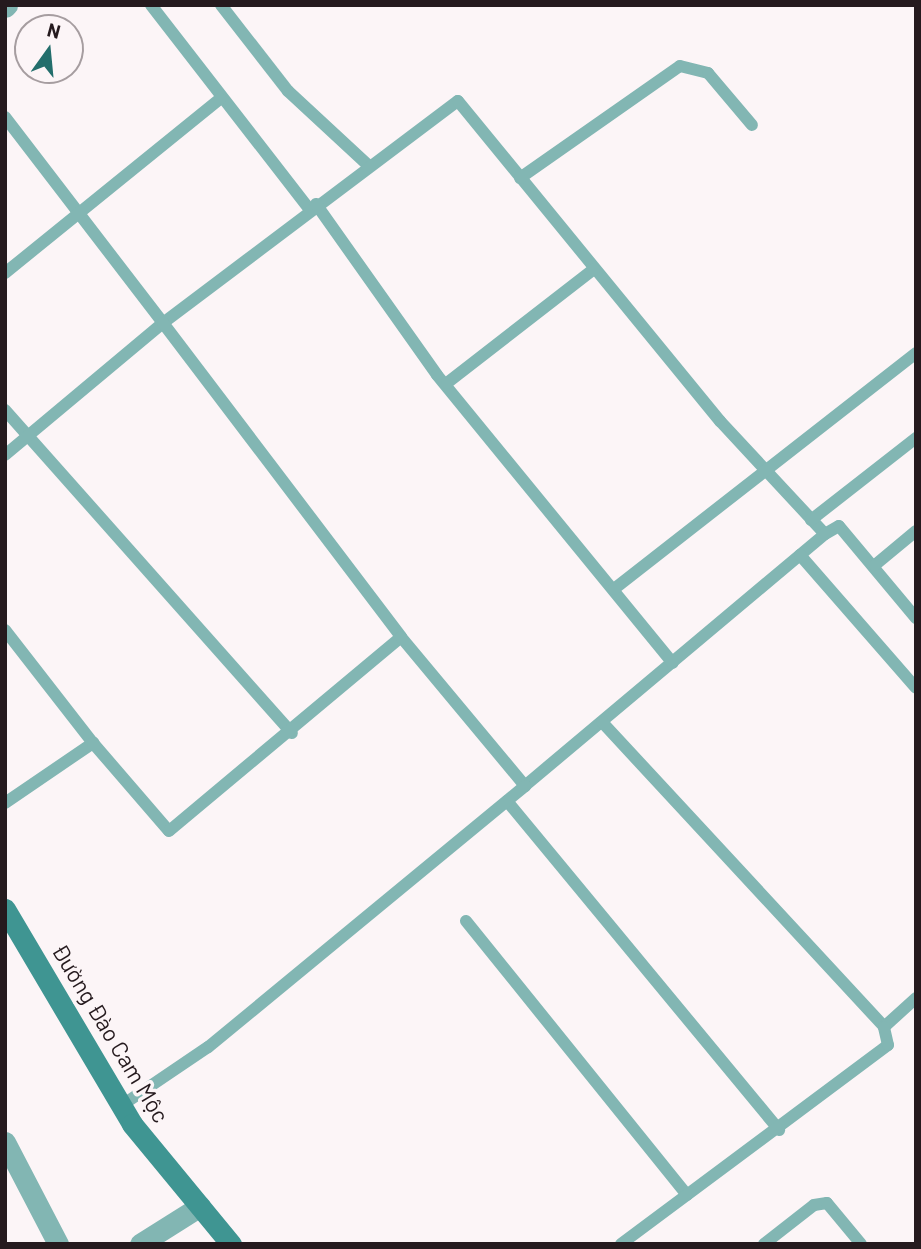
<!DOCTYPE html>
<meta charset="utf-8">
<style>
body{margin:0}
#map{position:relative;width:921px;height:1249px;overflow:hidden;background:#fcf5f7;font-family:Barlow,sans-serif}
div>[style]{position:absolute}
.lane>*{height:12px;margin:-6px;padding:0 6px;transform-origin:6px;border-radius:6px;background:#82b6b3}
.street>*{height:21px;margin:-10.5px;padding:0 10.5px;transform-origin:10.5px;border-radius:10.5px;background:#82b6b3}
.secondary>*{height:21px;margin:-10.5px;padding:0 10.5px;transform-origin:10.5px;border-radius:10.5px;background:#3f9592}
span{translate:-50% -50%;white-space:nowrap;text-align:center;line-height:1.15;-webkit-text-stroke:7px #fcf5f7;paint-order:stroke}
.street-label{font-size:23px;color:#251a1e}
.frame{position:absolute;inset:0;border:7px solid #251a1e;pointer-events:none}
.north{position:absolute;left:14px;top:14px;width:70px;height:70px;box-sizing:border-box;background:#fcf5f7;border:2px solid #a69da0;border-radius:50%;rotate:15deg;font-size:19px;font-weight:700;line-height:28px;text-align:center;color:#251a1e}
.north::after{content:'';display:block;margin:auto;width:24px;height:32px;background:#236e6c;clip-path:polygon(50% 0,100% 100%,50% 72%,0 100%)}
</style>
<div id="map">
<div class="lane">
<i style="left:151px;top:5px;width:258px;rotate:52.2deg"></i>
<i style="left:221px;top:5px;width:109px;rotate:52.1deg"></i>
<i style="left:288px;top:91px;width:110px;rotate:42.8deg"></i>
<i style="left:5px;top:117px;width:260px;rotate:52.5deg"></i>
<i style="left:163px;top:323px;width:369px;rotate:-37deg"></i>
<i style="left:458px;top:101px;width:414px;rotate:50.7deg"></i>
<i style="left:720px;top:421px;width:154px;rotate:47.1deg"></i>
<i style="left:825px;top:534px;width:392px;rotate:140deg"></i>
<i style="left:520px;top:178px;width:195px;rotate:-35deg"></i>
<i style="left:680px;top:66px;width:29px;rotate:14deg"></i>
<i style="left:708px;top:73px;width:68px;rotate:49.8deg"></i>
<i style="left:316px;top:204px;width:209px;rotate:54.7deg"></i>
<i style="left:437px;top:375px;width:372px;rotate:50.7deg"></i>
<i style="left:5px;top:273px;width:277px;rotate:-39deg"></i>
<i style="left:447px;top:383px;width:186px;rotate:-37.8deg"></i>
<i style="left:5px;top:410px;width:432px;rotate:48.4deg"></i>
<i style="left:5px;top:455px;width:206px;rotate:-39.9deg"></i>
<i style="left:163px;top:323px;width:394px;rotate:52.8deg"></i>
<i style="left:811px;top:520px;width:133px;rotate:-38deg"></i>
<i style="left:825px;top:534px;width:16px;rotate:-30deg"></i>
<i style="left:839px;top:526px;width:120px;rotate:50.1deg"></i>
<i style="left:800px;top:555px;width:176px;rotate:48.9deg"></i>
<i style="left:875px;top:565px;width:53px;rotate:-39.7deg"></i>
<i style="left:614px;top:589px;width:383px;rotate:-38deg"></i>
<i style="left:5px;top:630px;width:143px;rotate:52.1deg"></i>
<i style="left:602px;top:722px;width:415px;rotate:47.2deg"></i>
<i style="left:884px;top:1027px;width:43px;rotate:-42.2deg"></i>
<i style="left:507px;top:801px;width:427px;rotate:50.4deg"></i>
<i style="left:5px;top:803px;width:107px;rotate:-34.3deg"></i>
<i style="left:93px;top:743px;width:116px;rotate:49.2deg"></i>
<i style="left:169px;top:831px;width:302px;rotate:-39.9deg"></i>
<i style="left:401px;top:637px;width:194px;rotate:50.2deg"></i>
<i style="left:525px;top:786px;width:411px;rotate:140.5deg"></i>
<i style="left:208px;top:1047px;width:105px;rotate:145.9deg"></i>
<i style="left:466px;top:921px;width:352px;rotate:51.1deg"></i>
<i style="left:621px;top:1244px;width:333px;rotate:-36.7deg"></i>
<i style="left:888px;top:1045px;width:18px;rotate:-103deg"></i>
<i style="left:764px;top:1244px;width:63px;rotate:-38deg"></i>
<i style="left:814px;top:1205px;width:13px;rotate:-9deg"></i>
<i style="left:827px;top:1203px;width:53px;rotate:50.3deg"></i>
</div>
<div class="street">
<i style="left:5px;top:7px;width:3px;rotate:-45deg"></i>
<i style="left:5px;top:1142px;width:115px;rotate:62.5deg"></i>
<i style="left:140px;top:1244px;width:71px;rotate:-32.3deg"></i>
</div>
<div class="secondary">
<i style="left:5px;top:909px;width:250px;rotate:59.4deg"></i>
<i style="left:132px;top:1124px;width:156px;rotate:50.5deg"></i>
</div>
<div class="street-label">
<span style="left:111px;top:1033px;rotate:59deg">Đường Đào Cam Mộc</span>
</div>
<div class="frame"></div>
<div class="north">N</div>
</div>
